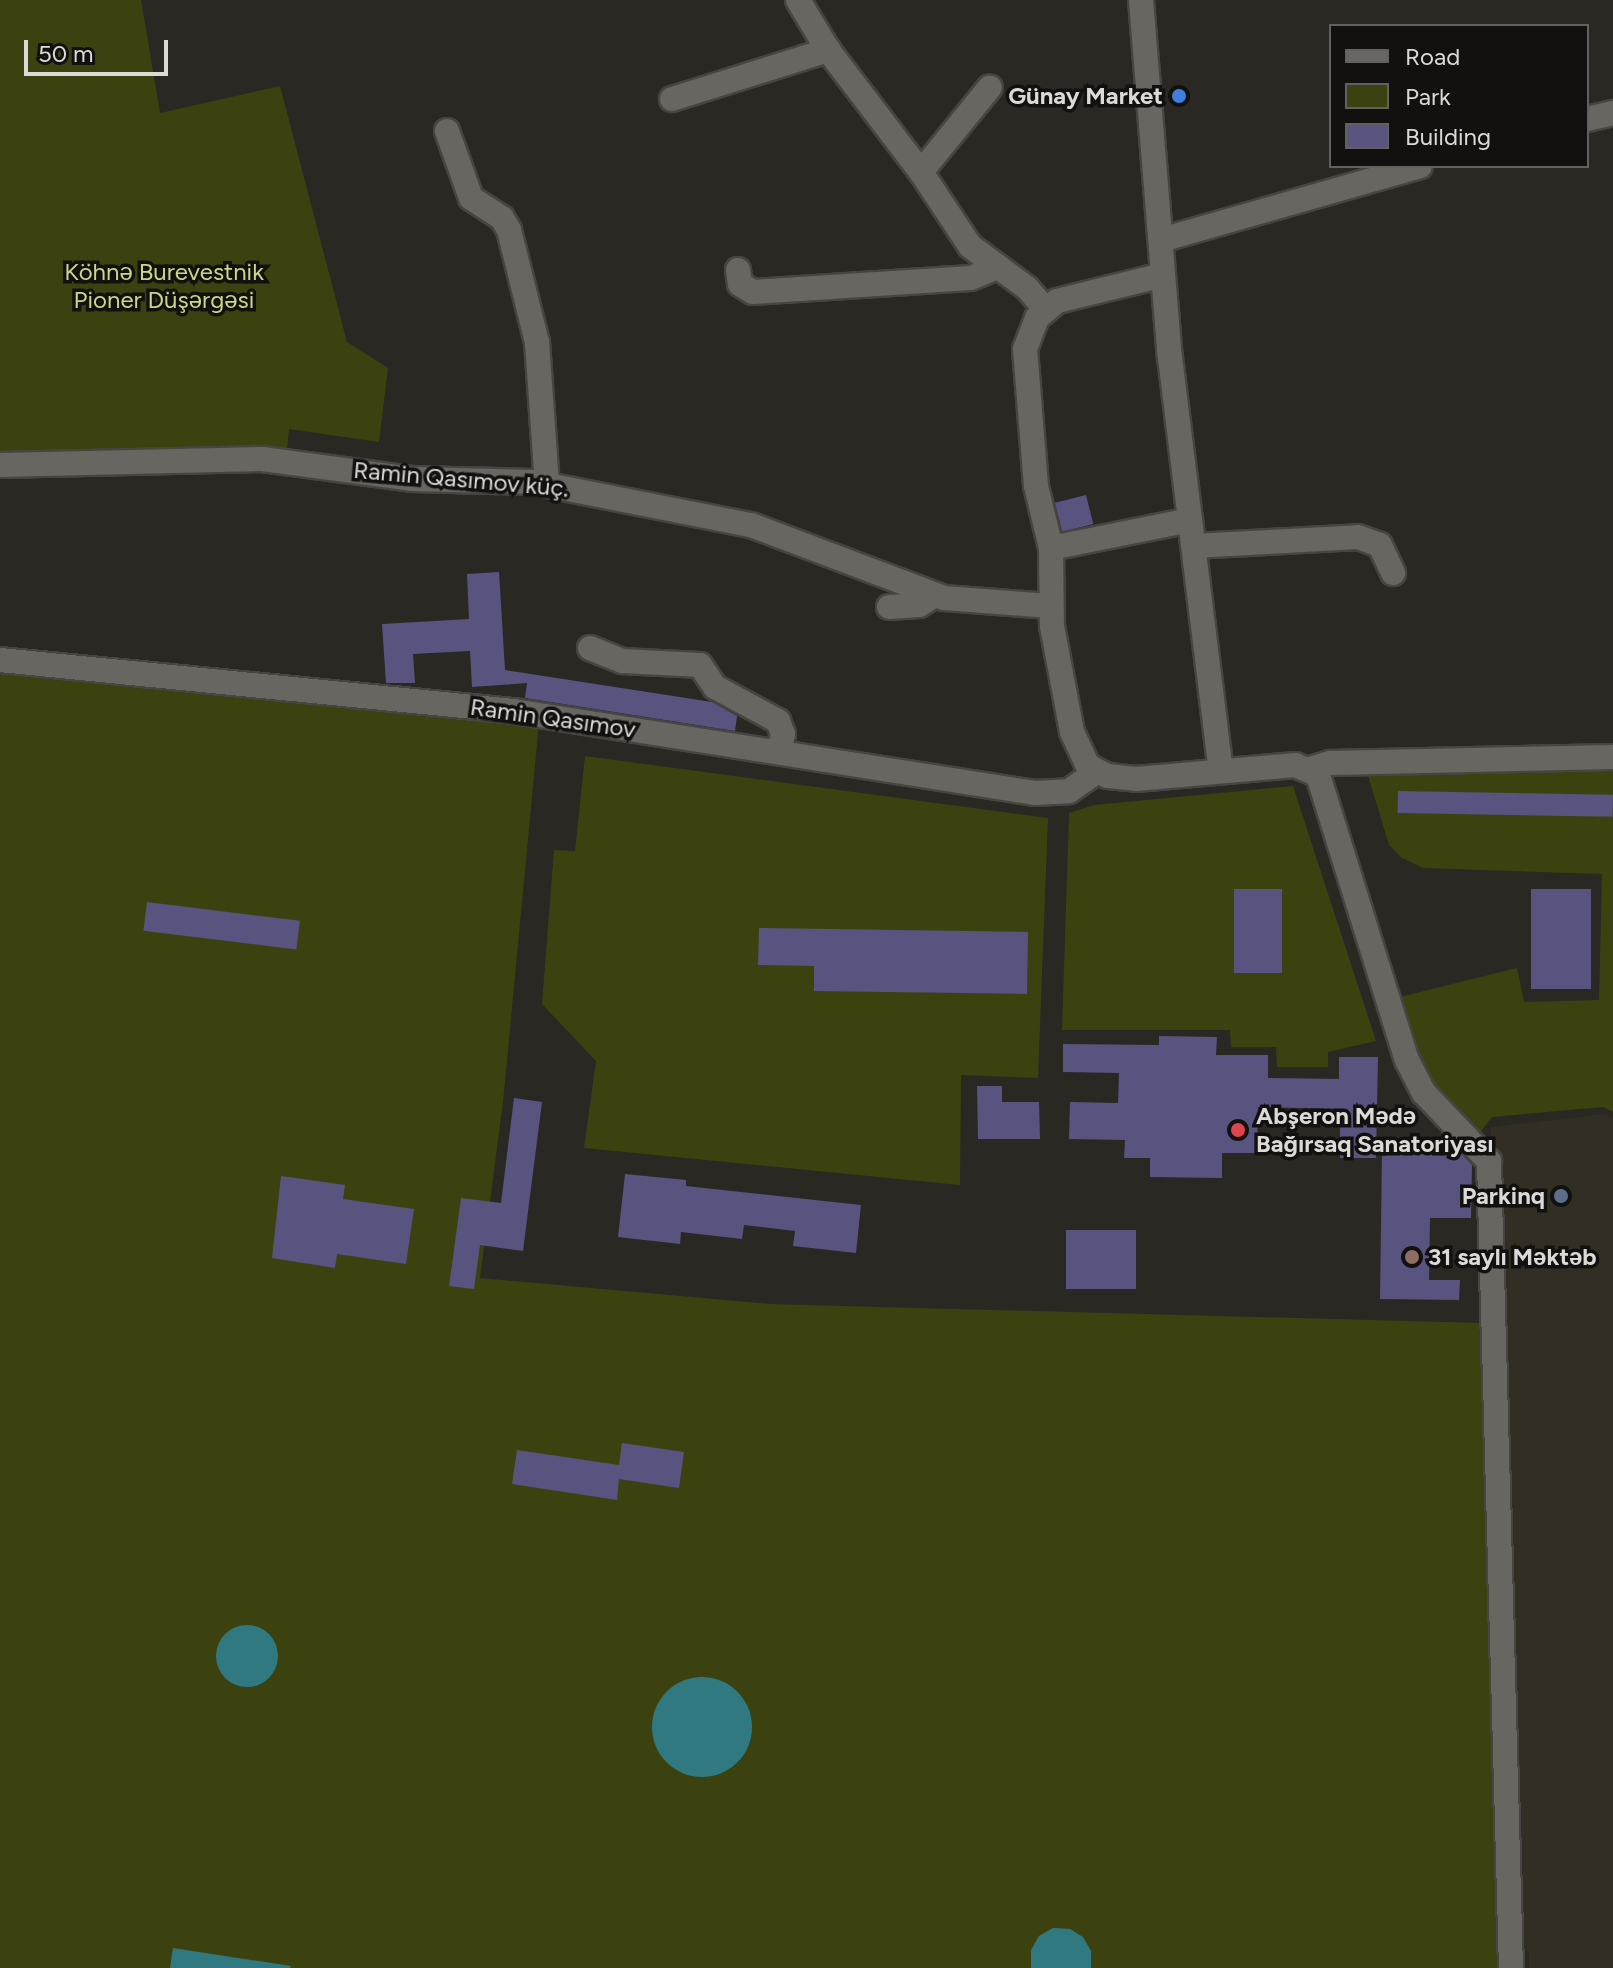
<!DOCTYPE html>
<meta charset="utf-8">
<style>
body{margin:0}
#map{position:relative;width:1613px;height:1968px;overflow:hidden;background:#2a2823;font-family:Figtree,sans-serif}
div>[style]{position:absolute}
.built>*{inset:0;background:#322e23}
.green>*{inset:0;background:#3c420f}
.water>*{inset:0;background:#307980}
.round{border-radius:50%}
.building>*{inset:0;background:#595380;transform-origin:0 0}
.roads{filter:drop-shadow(2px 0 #464542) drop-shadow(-2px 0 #464542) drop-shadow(0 2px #464542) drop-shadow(0 -2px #464542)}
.minor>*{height:24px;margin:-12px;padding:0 12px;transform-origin:12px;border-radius:12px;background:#686661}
.dots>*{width:22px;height:22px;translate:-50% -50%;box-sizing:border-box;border:4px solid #12110f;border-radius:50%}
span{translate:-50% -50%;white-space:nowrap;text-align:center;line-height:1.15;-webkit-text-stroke:7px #12110f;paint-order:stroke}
.poi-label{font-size:24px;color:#dbdad7;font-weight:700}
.right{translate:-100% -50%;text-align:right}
.left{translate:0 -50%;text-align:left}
.park-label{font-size:24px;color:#cbd788}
.street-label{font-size:24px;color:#dbdad7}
.legend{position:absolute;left:1329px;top:24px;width:260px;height:144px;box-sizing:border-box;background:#12110f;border:2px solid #62615f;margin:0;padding:10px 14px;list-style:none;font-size:24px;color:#dbdad7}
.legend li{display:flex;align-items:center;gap:16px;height:40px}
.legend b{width:40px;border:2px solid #62615f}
.scale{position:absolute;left:24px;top:40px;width:144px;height:36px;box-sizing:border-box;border:4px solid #dbdad7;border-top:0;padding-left:10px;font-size:24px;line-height:28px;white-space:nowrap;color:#dbdad7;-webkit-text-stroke:6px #12110f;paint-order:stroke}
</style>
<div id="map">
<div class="built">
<i style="clip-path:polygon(1604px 1114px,1613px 1118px,1613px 1968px,1529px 1968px,1529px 1951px,1518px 1949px,1498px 1147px,1491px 1143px,1491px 1127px)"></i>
</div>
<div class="green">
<i style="clip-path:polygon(0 0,141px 0,160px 113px,280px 86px,347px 342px,388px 368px,379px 442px,289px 429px,287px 451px,0 455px)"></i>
<i style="clip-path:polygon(0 672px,539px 723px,503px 1102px,480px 1278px,769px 1304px,1482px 1323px,1501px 1968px,0 1968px)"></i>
<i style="clip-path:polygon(585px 756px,1048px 818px,1038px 1078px,961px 1075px,960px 1185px,584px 1148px,596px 1061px,542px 1004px,554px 850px,575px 851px)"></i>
<i style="clip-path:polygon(1613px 766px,1613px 1112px,1603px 1107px,1492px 1117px,1478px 1135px,1431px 1089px,1417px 1061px,1400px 997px,1517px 968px,1524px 1002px,1599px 1000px,1602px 874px,1423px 868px,1402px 858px,1389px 845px,1366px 769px)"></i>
<i style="clip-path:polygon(1293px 786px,1376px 1041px,1328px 1052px,1328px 1067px,1277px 1067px,1276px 1047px,1231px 1047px,1230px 1030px,1062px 1030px,1069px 813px,1094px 805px)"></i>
</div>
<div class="water">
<i class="round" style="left:216px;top:1625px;width:62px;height:62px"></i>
<i class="round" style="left:652px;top:1677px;width:100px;height:100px"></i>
<i style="clip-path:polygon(1053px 1928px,1070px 1929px,1083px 1937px,1091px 1951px,1091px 1968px,1031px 1968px,1031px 1950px,1039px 1936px)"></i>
<i style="clip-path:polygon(173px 1948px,291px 1966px,290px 1968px,170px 1968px)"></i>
</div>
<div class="building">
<i style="left:1086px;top:495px;width:30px;height:32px;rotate:76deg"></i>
<i style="clip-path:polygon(499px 572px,505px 670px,712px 702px,737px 716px,735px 731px,525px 698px,527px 683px,472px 687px,470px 651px,413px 654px,415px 683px,386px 683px,382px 624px,469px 619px,467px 574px)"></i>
<i style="left:1398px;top:791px;width:215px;height:22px;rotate:1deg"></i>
<i style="left:1234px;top:889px;width:48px;height:84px"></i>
<i style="left:1531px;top:889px;width:60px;height:100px"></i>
<i style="left:147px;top:902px;width:154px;height:29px;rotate:7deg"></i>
<i style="clip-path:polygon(759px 928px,1028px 932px,1027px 994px,814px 991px,814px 966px,758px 965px)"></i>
<i style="clip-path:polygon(1159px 1036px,1217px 1037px,1216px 1055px,1268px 1055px,1268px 1078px,1339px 1079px,1339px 1057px,1378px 1057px,1376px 1158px,1340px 1158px,1340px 1109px,1258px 1107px,1257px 1153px,1222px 1153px,1222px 1178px,1150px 1177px,1150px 1158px,1124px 1158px,1125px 1140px,1069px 1139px,1070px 1102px,1118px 1103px,1119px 1073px,1063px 1072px,1063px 1044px,1159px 1045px)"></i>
<i style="clip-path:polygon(977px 1086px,1002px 1086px,1002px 1102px,1039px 1102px,1040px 1139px,978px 1139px)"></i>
<i style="clip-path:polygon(514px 1098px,542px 1102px,523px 1251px,480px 1245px,474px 1289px,449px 1286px,461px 1198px,501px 1203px)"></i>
<i style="clip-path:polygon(1382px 1152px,1461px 1153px,1472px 1165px,1471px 1218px,1430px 1218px,1429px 1280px,1460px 1280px,1459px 1300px,1380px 1299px)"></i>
<i style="clip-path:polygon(625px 1174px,686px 1180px,686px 1186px,861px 1205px,856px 1253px,793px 1246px,795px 1231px,744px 1225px,742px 1239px,681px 1232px,680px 1244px,618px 1237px)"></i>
<i style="clip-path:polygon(281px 1176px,345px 1185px,343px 1199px,414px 1209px,406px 1264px,337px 1254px,335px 1268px,272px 1258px)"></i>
<i style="left:1066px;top:1230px;width:70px;height:59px"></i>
<i style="clip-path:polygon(622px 1443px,684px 1452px,679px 1488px,619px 1479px,617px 1500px,512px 1484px,517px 1450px,619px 1465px)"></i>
</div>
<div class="roads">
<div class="minor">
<i style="left:798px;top:0;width:58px;rotate:59deg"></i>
<i style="left:828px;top:50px;width:153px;rotate:52.7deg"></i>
<i style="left:921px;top:172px;width:89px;rotate:56.5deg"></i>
<i style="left:970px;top:246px;width:71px;rotate:36.4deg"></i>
<i style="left:1027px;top:288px;width:28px;rotate:49deg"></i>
<i style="left:1141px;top:0;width:358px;rotate:85.4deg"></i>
<i style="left:1170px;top:357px;width:416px;rotate:83deg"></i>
<i style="left:672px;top:99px;width:164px;rotate:-17.4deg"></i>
<i style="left:1587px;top:119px;width:27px;rotate:-13deg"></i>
<i style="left:447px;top:131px;width:71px;rotate:70.3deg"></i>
<i style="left:471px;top:198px;width:37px;rotate:33deg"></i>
<i style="left:502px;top:218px;width:14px;rotate:60deg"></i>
<i style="left:509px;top:230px;width:115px;rotate:76deg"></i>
<i style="left:537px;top:342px;width:142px;rotate:86deg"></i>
<i style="left:921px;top:172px;width:109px;rotate:-50.9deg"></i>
<i style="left:1161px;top:240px;width:269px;rotate:-15.9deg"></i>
<i style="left:738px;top:270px;width:14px;rotate:82deg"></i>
<i style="left:740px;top:284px;width:15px;rotate:32deg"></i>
<i style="left:753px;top:292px;width:218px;rotate:-3.7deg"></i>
<i style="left:971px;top:278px;width:26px;rotate:-23deg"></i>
<i style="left:1163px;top:275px;width:109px;rotate:166.2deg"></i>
<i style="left:1057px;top:301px;width:26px;rotate:140deg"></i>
<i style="left:1037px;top:318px;width:33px;rotate:111deg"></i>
<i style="left:1025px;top:349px;width:137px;rotate:85.4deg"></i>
<i style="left:1036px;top:486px;width:64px;rotate:76.4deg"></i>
<i style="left:1051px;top:548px;width:78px;rotate:89.3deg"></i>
<i style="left:1052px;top:626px;width:108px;rotate:79.3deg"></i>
<i style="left:1072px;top:732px;width:38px;rotate:65deg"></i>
<i style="left:1088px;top:766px;width:22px;rotate:27deg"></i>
<i style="left:1108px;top:776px;width:28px;rotate:6deg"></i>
<i style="left:1136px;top:779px;width:160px;rotate:-5deg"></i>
<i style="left:1295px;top:765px;width:25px;rotate:23deg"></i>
<i style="left:1318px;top:775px;width:299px;rotate:72.7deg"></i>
<i style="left:1407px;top:1060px;width:37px;rotate:63deg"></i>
<i style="left:1424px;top:1093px;width:94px;rotate:46.3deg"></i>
<i style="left:1489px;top:1161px;width:807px;rotate:88.44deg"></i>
<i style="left:0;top:465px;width:262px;rotate:-1.3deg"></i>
<i style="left:262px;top:459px;width:151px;rotate:7.6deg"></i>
<i style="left:412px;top:479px;width:121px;rotate:1.4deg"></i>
<i style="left:533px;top:482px;width:222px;rotate:11.2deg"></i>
<i style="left:751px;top:525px;width:206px;rotate:20.7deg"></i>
<i style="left:944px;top:598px;width:106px;rotate:4.3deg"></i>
<i style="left:1194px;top:546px;width:164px;rotate:-3.1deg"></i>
<i style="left:1358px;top:537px;width:23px;rotate:20deg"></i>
<i style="left:1380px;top:545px;width:31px;rotate:65deg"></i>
<i style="left:1051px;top:548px;width:142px;rotate:-11.4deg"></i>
<i style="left:889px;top:607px;width:30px;rotate:-4deg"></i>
<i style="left:919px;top:605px;width:19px;rotate:-32deg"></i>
<i style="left:590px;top:648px;width:35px;rotate:22deg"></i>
<i style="left:623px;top:661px;width:77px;rotate:3deg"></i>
<i style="left:700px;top:665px;width:27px;rotate:56deg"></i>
<i style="left:715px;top:687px;width:72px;rotate:28.4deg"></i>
<i style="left:778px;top:721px;width:14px;rotate:69deg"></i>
<i style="left:783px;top:734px;width:18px;rotate:103deg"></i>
<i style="left:0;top:660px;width:517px;rotate:5.67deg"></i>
<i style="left:514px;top:711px;width:527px;rotate:8.94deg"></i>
<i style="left:1035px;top:793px;width:34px;rotate:-3deg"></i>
<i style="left:1069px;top:791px;width:33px;rotate:-35deg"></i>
<i style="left:1310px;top:769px;width:21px;rotate:-17deg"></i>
<i style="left:1330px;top:763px;width:283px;rotate:-1.2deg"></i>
</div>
</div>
<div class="dots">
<i style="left:1179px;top:96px;background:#3f7fe0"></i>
<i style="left:1238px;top:1130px;background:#e0444e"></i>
<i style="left:1561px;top:1196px;background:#5c6f8a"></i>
<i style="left:1412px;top:1257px;background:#8d6e63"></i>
</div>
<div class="poi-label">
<span class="right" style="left:1163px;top:96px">Günay Market</span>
<span class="left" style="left:1256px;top:1130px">Abşeron Mədə<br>Bağırsaq Sanatoriyası</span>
<span class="right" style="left:1545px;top:1196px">Parkinq</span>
<span class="left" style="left:1428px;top:1257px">31 saylı Məktəb</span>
</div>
<div class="park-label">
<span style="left:164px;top:286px">Köhnə Burevestnik<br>Pioner Düşərgəsi</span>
</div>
<div class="street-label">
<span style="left:461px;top:479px;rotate:5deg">Ramin Qasımov küç.</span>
<span style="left:553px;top:718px;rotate:8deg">Ramin Qasımov</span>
</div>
<ul class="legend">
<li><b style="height:10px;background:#686661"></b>Road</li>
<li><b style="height:22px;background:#3c420f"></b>Park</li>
<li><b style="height:22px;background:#595380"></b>Building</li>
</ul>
<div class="scale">50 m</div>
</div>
